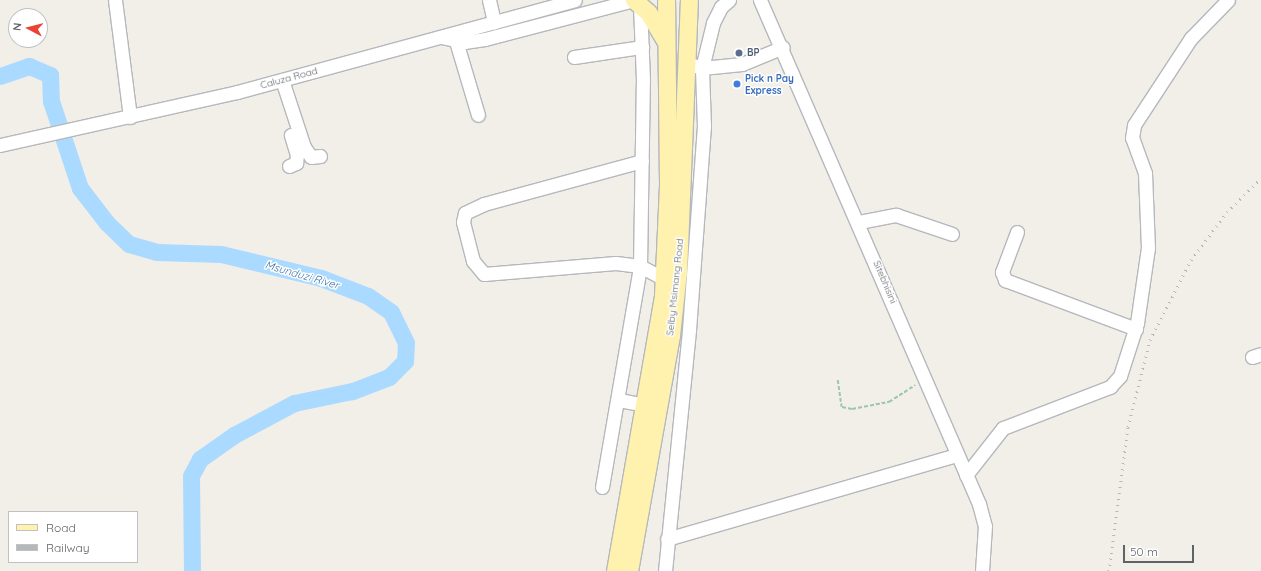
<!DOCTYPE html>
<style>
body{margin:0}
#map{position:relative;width:1261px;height:571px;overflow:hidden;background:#f1efe8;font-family:Quicksand,sans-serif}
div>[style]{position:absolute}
.river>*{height:17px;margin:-8.5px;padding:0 8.5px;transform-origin:8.5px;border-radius:8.5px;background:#aadaff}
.path>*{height:1.5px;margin-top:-0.75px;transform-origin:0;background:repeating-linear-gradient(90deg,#9cc7a9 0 4px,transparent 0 6px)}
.roads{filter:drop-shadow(1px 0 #b5b8bc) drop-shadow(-1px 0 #b5b8bc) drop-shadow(0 1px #b5b8bc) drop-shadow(0 -1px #b5b8bc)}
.minor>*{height:13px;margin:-6.5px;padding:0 6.5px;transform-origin:6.5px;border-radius:6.5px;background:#fff}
.major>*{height:17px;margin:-8.5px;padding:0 8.5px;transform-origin:8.5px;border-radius:8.5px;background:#fff2af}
.rail>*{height:3px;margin-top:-1.5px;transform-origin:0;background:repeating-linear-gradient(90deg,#b6b7b8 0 1px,transparent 0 6px)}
.dots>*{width:11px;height:11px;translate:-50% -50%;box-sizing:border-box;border:2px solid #fff;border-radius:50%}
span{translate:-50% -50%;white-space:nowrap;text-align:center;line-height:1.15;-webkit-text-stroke:3px #fff;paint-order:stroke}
.service-label{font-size:10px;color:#4e5e75;font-weight:700}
.left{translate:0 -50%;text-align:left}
.street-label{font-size:10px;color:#5f6368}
.shop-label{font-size:10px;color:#366cbe;font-weight:700}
.water-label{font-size:11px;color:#4174aa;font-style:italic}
.legend{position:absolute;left:8px;top:511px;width:130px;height:52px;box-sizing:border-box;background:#fff;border:1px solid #bfc1c3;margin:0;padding:5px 7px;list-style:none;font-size:12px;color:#5f6368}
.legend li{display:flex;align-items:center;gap:8px;height:20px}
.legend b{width:20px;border:1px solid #bfc1c3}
.north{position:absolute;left:8px;top:8px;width:40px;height:40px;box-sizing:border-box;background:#fff;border:1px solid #bfc1c3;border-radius:50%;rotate:277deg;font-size:11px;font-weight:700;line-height:16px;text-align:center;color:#5f6368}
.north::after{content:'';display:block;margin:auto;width:14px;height:18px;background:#ea4335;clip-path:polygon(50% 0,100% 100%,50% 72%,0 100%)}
.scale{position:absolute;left:1123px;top:545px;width:71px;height:18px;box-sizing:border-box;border:2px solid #5f6368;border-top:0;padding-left:5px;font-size:12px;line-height:14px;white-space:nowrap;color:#5f6368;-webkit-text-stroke:3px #fff;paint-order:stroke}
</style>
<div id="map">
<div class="river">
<i style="left:0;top:76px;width:31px;rotate:-19deg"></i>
<i style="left:29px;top:66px;width:23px;rotate:23deg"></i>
<i style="left:50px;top:75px;width:26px;rotate:88deg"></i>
<i style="left:51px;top:101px;width:92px;rotate:71.6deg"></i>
<i style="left:80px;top:188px;width:44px;rotate:52.4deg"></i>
<i style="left:107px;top:223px;width:30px;rotate:44deg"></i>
<i style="left:129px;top:244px;width:29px;rotate:16deg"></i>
<i style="left:157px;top:252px;width:64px;rotate:1.8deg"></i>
<i style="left:221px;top:254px;width:103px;rotate:13.5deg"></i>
<i style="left:321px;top:278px;width:50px;rotate:21deg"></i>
<i style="left:368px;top:296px;width:28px;rotate:35deg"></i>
<i style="left:391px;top:312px;width:34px;rotate:64deg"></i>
<i style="left:406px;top:343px;width:18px;rotate:93deg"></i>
<i style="left:405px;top:361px;width:23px;rotate:135deg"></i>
<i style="left:389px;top:377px;width:40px;rotate:159deg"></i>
<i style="left:352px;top:391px;width:59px;rotate:168.3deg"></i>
<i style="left:294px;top:403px;width:68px;rotate:151.9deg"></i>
<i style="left:234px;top:435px;width:42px;rotate:144.8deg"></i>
<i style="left:200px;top:459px;width:19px;rotate:118deg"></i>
<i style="left:191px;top:476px;width:95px;rotate:89.4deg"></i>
</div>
<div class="path">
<i style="left:838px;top:380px;width:27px;rotate:82deg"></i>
<i style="left:842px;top:407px;width:10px;rotate:11deg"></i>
<i style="left:852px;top:409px;width:38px;rotate:-11deg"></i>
<i style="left:889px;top:402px;width:31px;rotate:-33deg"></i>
</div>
<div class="roads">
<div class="minor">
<i style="left:115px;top:0;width:118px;rotate:82.7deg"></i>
<i style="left:489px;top:0;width:23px;rotate:77deg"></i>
<i style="left:729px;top:0;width:11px;rotate:139deg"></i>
<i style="left:721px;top:7px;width:18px;rotate:117deg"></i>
<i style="left:713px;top:23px;width:46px;rotate:103.7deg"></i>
<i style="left:702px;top:68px;width:40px;rotate:-5.7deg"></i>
<i style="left:742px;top:64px;width:44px;rotate:-22.5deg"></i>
<i style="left:760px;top:0;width:550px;rotate:66.51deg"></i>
<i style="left:979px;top:504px;width:23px;rotate:75deg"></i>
<i style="left:985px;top:526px;width:45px;rotate:93.8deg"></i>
<i style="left:441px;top:37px;width:24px;rotate:12deg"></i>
<i style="left:464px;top:42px;width:21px;rotate:-8deg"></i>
<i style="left:485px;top:39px;width:154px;rotate:-14.7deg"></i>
<i style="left:456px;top:41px;width:77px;rotate:73.4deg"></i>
<i style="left:574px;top:57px;width:69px;rotate:-8.4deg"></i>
<i style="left:282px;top:80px;width:71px;rotate:71.8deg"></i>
<i style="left:304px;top:147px;width:12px;rotate:55deg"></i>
<i style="left:311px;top:157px;width:9px;rotate:-6deg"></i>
<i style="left:0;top:145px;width:243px;rotate:-12.6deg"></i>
<i style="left:237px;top:92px;width:350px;rotate:-15.2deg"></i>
<i style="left:642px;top:161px;width:164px;rotate:164.8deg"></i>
<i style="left:484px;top:204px;width:21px;rotate:155deg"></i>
<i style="left:465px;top:213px;width:9px;rotate:103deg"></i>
<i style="left:463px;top:222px;width:40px;rotate:75.6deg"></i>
<i style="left:473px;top:261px;width:17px;rotate:50deg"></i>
<i style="left:484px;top:274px;width:132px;rotate:-4.8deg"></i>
<i style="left:616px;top:263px;width:24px;rotate:7deg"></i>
<i style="left:640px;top:266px;width:27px;rotate:28deg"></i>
<i style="left:289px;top:166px;width:8px;rotate:-23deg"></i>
<i style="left:296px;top:163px;width:8px;rotate:-83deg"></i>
<i style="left:297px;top:155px;width:21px;rotate:-107deg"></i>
<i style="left:859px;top:222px;width:38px;rotate:-11deg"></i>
<i style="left:896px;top:215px;width:59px;rotate:18.7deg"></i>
<i style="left:1017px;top:232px;width:43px;rotate:110.6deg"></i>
<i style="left:1002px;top:272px;width:9px;rotate:69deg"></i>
<i style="left:1005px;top:280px;width:140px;rotate:20.5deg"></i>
<i style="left:1252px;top:357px;width:9px;rotate:-18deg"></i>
<i style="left:619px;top:400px;width:26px;rotate:11deg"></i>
<i style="left:966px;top:475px;width:60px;rotate:-51.8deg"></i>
<i style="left:1003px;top:428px;width:115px;rotate:-21deg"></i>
<i style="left:1110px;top:387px;width:15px;rotate:-48deg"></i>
<i style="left:1120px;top:376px;width:56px;rotate:-72.2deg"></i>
<i style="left:1137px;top:323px;width:76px;rotate:-81.7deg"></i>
<i style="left:1148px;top:248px;width:75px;rotate:-92.3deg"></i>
<i style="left:1145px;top:173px;width:37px;rotate:-110deg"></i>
<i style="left:1132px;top:138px;width:13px;rotate:-81deg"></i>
<i style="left:1134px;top:125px;width:104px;rotate:-56.8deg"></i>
<i style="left:1191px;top:38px;width:53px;rotate:-45.8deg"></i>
<i style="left:602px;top:487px;width:224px;rotate:-80.2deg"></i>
<i style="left:640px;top:266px;width:186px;rotate:-89.1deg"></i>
<i style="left:643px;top:80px;width:75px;rotate:-92.3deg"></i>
<i style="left:667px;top:539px;width:302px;rotate:-16.2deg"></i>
<i style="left:665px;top:571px;width:242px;rotate:-84.3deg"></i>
<i style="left:689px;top:330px;width:205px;rotate:-85.8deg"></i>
<i style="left:704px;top:126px;width:58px;rotate:-92deg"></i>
<i style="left:702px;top:68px;width:16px;rotate:-162deg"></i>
</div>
<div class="major">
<i style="left:634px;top:0;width:18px;rotate:41deg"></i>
<i style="left:648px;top:12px;width:35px;rotate:59deg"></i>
<i style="left:615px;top:571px;width:280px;rotate:-80.1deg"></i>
<i style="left:663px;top:295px;width:110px;rotate:-87.4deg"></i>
<i style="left:668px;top:185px;width:185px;rotate:-90.6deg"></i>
<i style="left:629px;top:571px;width:240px;rotate:-79.9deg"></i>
<i style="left:671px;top:335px;width:63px;rotate:-83.7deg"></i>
<i style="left:678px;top:272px;width:272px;rotate:-87.7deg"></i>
</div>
</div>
<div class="rail">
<i style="left:1109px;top:571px;width:145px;rotate:-82.5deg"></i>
<i style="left:1128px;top:427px;width:90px;rotate:-75.8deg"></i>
<i style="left:1150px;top:340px;width:90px;rotate:-62.9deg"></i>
<i style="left:1191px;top:260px;width:60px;rotate:-53.1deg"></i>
<i style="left:1227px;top:212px;width:48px;rotate:-45deg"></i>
</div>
<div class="dots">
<i style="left:739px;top:53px;background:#5c6f8a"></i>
<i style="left:737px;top:84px;background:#3f7fe0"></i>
</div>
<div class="service-label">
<span class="left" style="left:747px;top:53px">BP</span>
</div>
<div class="street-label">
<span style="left:289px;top:78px;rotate:-15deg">Caluza Road</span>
<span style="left:885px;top:282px;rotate:67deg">Sitebhisini</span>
<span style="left:675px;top:287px;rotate:-84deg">Selby Msimang Road</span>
</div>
<div class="shop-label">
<span class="left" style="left:745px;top:84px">Pick n Pay<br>Express</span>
</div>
<div class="water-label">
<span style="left:302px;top:275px;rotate:16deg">Msunduzi River</span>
</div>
<ul class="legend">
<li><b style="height:5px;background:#fff2af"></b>Road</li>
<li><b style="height:5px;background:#b6b7b8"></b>Railway</li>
</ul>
<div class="north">N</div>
<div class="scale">50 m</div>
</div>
